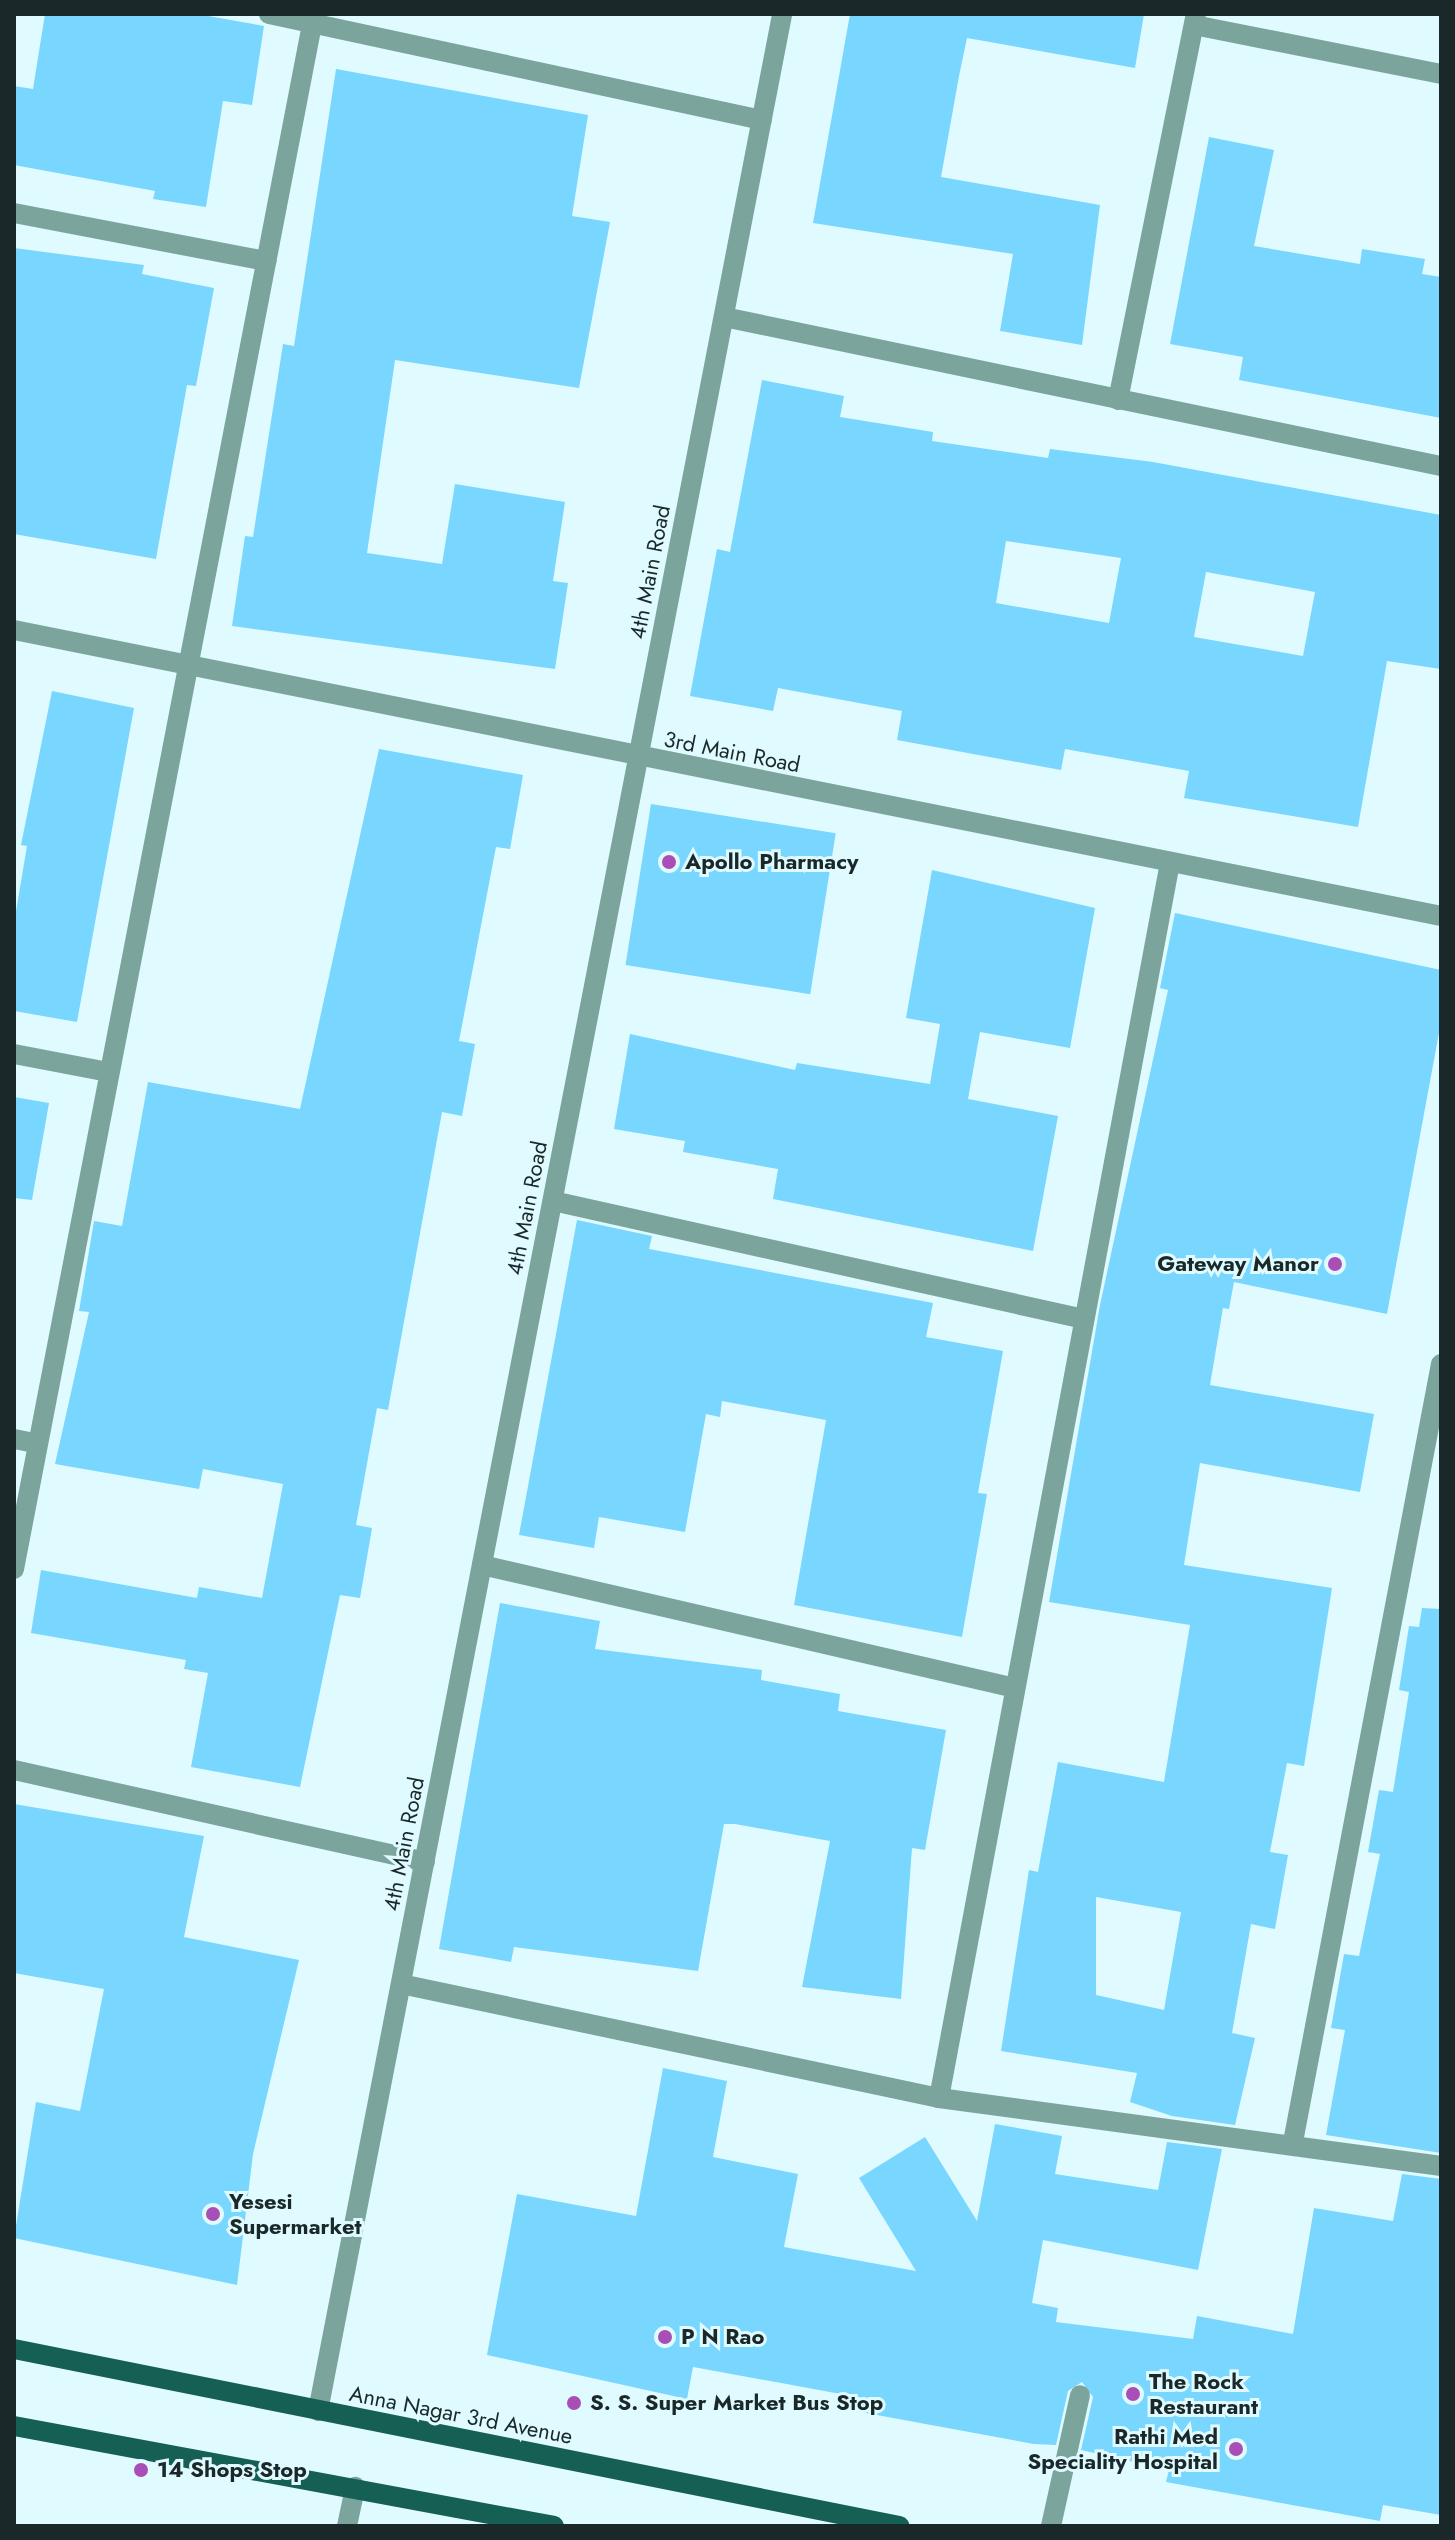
<!DOCTYPE html>
<style>
body{margin:0}
#map{position:relative;width:1455px;height:2540px;overflow:hidden;background:#dffbff;font-family:Jost,sans-serif}
div>[style]{position:absolute}
.building>*{inset:0;background:#79d6fe;transform-origin:0 0}
.minor>*{height:20px;margin:-10px;padding:0 10px;transform-origin:10px;border-radius:10px;background:#7ba59c}
.major>*{height:20px;margin:-10px;padding:0 10px;transform-origin:10px;border-radius:10px;background:#155f54}
.dots>*{width:22px;height:22px;translate:-50% -50%;box-sizing:border-box;border:4px solid #dffbff;border-radius:50%}
span{translate:-50% -50%;white-space:nowrap;text-align:center;line-height:1.15;-webkit-text-stroke:6px #dffbff;paint-order:stroke}
.street-label{font-size:22px;color:#1a2829}
.poi-label{font-size:22px;color:#1a2829;font-weight:700}
.left{translate:0 -50%;text-align:left}
.right{translate:-100% -50%;text-align:right}
.frame{position:absolute;inset:0;border:16px solid #1a2829;pointer-events:none}
</style>
<div id="map">
<div class="building">
<i style="clip-path:polygon(45px 14px,197px 14px,264px 26px,252px 105px,223px 101px,206px 207px,153px 199px,155px 191px,14px 165px,14px 86px,33px 89px)"></i>
<i style="clip-path:polygon(850px 14px,1144px 14px,1135px 68px,967px 38px,959px 76px,941px 177px,1100px 205px,1082px 345px,1000px 331px,1013px 254px,813px 223px)"></i>
<i style="clip-path:polygon(336px 69px,588px 115px,572px 216px,610px 222px,579px 388px,395px 360px,367px 553px,442px 564px,455px 484px,565px 502px,553px 581px,568px 583px,555px 669px,232px 626px,245px 536px,253px 537px,283px 344px,294px 346px)"></i>
<i style="clip-path:polygon(1209px 137px,1274px 150px,1254px 246px,1360px 264px,1362px 249px,1425px 259px,1422px 274px,1441px 277px,1441px 418px,1239px 380px,1243px 357px,1170px 344px)"></i>
<i style="clip-path:polygon(14px 248px,144px 265px,142px 274px,214px 288px,196px 386px,187px 385px,156px 559px,14px 534px)"></i>
<i style="clip-path:polygon(evenodd,762px 380px,844px 396px,840px 417px,933px 432px,932px 441px,1048px 458px,1050px 449px,1153px 462px,1441px 515px,1441px 669px,1387px 661px,1358px 827px,1184px 798px,1189px 771px,1065px 749px,1061px 770px,897px 740px,902px 711px,778px 688px,773px 711px,690px 696px,717px 549px,730px 552px,762px 380px,1006px 541px,1121px 558px,1109px 623px,996px 603px,1006px 541px,762px 380px,1206px 572px,1315px 592px,1303px 656px,1194px 637px,1206px 572px)"></i>
<i style="clip-path:polygon(52px 691px,134px 708px,77px 1022px,14px 1011px,14px 923px,27px 846px,21px 845px)"></i>
<i style="clip-path:polygon(379px 749px,523px 775px,510px 849px,496px 847px,459px 1041px,475px 1044px,462px 1116px,442px 1112px,388px 1410px,377px 1408px,356px 1525px,372px 1528px,360px 1598px,340px 1595px,300px 1787px,191px 1767px,208px 1673px,184px 1669px,186px 1660px,31px 1633px,41px 1570px,197px 1598px,199px 1587px,262px 1598px,283px 1484px,203px 1469px,199px 1489px,55px 1464px,89px 1312px,79px 1311px,94px 1221px,122px 1226px,148px 1082px,300px 1109px)"></i>
<i style="left:651px;top:804px;width:187px;height:163px;rotate:9deg"></i>
<i style="clip-path:polygon(932px 870px,1095px 908px,1070px 1048px,980px 1032px,968px 1099px,1058px 1116px,1033px 1251px,773px 1199px,778px 1169px,683px 1152px,685px 1141px,614px 1129px,630px 1034px,795px 1070px,797px 1063px,930px 1084px,940px 1024px,906px 1018px)"></i>
<i style="clip-path:polygon(evenodd,1175px 913px,1441px 970px,1441px 1022px,1387px 1314px,1234px 1282px,1229px 1309px,1223px 1308px,1210px 1385px,1374px 1414px,1360px 1492px,1200px 1463px,1184px 1565px,1332px 1588px,1304px 1766px,1287px 1763px,1270px 1852px,1288px 1855px,1275px 1929px,1251px 1924px,1232px 2033px,1255px 2038px,1235px 2125px,1172px 2116px,1130px 2102px,1137px 2073px,1001px 2051px,1029px 1870px,1038px 1872px,1058px 1762px,1164px 1782px,1190px 1625px,1049px 1602px,1100px 1305px,1168px 990px,1160px 988px,1175px 913px,1096px 1897px,1181px 1912px,1164px 2010px,1096px 1995px,1096px 1897px)"></i>
<i style="clip-path:polygon(14px 1097px,49px 1103px,32px 1200px,14px 1198px)"></i>
<i style="clip-path:polygon(577px 1220px,652px 1236px,649px 1249px,933px 1303px,926px 1337px,1003px 1351px,978px 1493px,987px 1494px,962px 1637px,794px 1605px,826px 1420px,722px 1401px,720px 1417px,706px 1414px,685px 1532px,599px 1517px,594px 1548px,519px 1535px)"></i>
<i style="clip-path:polygon(500px 1603px,600px 1621px,595px 1649px,762px 1670px,761px 1680px,840px 1694px,838px 1711px,946px 1730px,925px 1850px,912px 1848px,901px 1999px,802px 1987px,830px 1841px,735px 1824px,724px 1824px,698px 1971px,514px 1947px,511px 1962px,439px 1949px)"></i>
<i style="clip-path:polygon(1422px 1608px,1441px 1609px,1441px 2153px,1326px 2135px,1345px 2030px,1331px 2028px,1344px 1954px,1359px 1956px,1380px 1854px,1368px 1852px,1379px 1790px,1393px 1792px,1409px 1692px,1399px 1690px,1409px 1626px,1419px 1627px)"></i>
<i style="clip-path:polygon(14px 1804px,204px 1836px,184px 1937px,299px 1960px,253px 2154px,237px 2285px,14px 2238px,36px 2102px,80px 2111px,104px 1989px,14px 1973px)"></i>
<i style="clip-path:polygon(663px 2068px,727px 2081px,713px 2157px,798px 2174px,784px 2247px,916px 2271px,859px 2178px,925px 2137px,977px 2221px,995px 2124px,1062px 2136px,1055px 2174px,1158px 2190px,1167px 2142px,1222px 2149px,1198px 2270px,1043px 2240px,1032px 2303px,1058px 2308px,1056px 2322px,1193px 2339px,1197px 2316px,1293px 2334px,1314px 2208px,1393px 2221px,1402px 2174px,1441px 2179px,1441px 2515px,1383px 2505px,1380px 2521px,1166px 2482px,1169px 2470px,1081px 2450px,1093px 2397px,1082px 2382px,1068px 2391px,1056px 2445px,1034px 2444px,855px 2411px,857px 2397px,693px 2367px,687px 2399px,487px 2355px,517px 2194px,636px 2216px)"></i>
</div>
<div class="minor">
<i style="left:269px;top:14px;width:504px;rotate:12.13deg"></i>
<i style="left:1194px;top:25px;width:252px;rotate:11.2deg"></i>
<i style="left:14px;top:213px;width:257px;rotate:10.8deg"></i>
<i style="left:724px;top:317px;width:732px;rotate:11.74deg"></i>
<i style="left:1118px;top:400px;width:394px;rotate:-78.6deg"></i>
<i style="left:14px;top:630px;width:1455px;rotate:11.33deg"></i>
<i style="left:14px;top:1054px;width:96px;rotate:10.8deg"></i>
<i style="left:553px;top:1201px;width:544px;rotate:12.53deg"></i>
<i style="left:14px;top:1439px;width:21px;rotate:11deg"></i>
<i style="left:482px;top:1565px;width:547px;rotate:12.99deg"></i>
<i style="left:14px;top:1569px;width:1584px;rotate:-79.08deg"></i>
<i style="left:14px;top:1770px;width:421px;rotate:12.6deg"></i>
<i style="left:401px;top:1984px;width:550px;rotate:11.96deg"></i>
<i style="left:939px;top:2098px;width:507px;rotate:7.71deg"></i>
<i style="left:939px;top:2098px;width:1256px;rotate:-79.41deg"></i>
<i style="left:1293px;top:2142px;width:792px;rotate:-79.23deg"></i>
<i style="left:318px;top:2411px;width:2441px;rotate:-79.04deg"></i>
<i style="left:347px;top:2526px;width:40px;rotate:-78deg"></i>
<i style="left:1051px;top:2526px;width:134px;rotate:-77.5deg"></i>
</div>
<div class="major">
<i style="left:14px;top:2349px;width:903px;rotate:11.31deg"></i>
<i style="left:14px;top:2426px;width:549px;rotate:10.49deg"></i>
</div>
<div class="dots">
<i style="left:669px;top:862px;background:#a94db7"></i>
<i style="left:1335px;top:1264px;background:#a94db7"></i>
<i style="left:213px;top:2214px;background:#a94db7"></i>
<i style="left:665px;top:2337px;background:#a94db7"></i>
<i style="left:1133px;top:2394px;background:#a94db7"></i>
<i style="left:574px;top:2403px;background:#a94db7"></i>
<i style="left:1236px;top:2449px;background:#a94db7"></i>
<i style="left:141px;top:2470px;background:#a94db7"></i>
</div>
<div class="street-label">
<span style="left:650px;top:572px;rotate:-79deg">4th Main Road</span>
<span style="left:732px;top:752px;rotate:11deg">3rd Main Road</span>
<span style="left:527px;top:1208px;rotate:-79deg">4th Main Road</span>
<span style="left:404px;top:1844px;rotate:-79deg">4th Main Road</span>
<span style="left:461px;top:2415px;rotate:11deg">Anna Nagar 3rd Avenue</span>
</div>
<div class="poi-label">
<span class="left" style="left:685px;top:862px">Apollo Pharmacy</span>
<span class="right" style="left:1319px;top:1264px">Gateway Manor</span>
<span class="left" style="left:229px;top:2214px">Yesesi<br>Supermarket</span>
<span class="left" style="left:681px;top:2337px">P N Rao</span>
<span class="left" style="left:1149px;top:2394px">The Rock<br>Restaurant</span>
<span class="left" style="left:590px;top:2403px">S. S. Super Market Bus Stop</span>
<span class="right" style="left:1218px;top:2449px">Rathi Med<br>Speciality Hospital</span>
<span class="left" style="left:157px;top:2470px">14 Shops Stop</span>
</div>
<div class="frame"></div>
</div>
